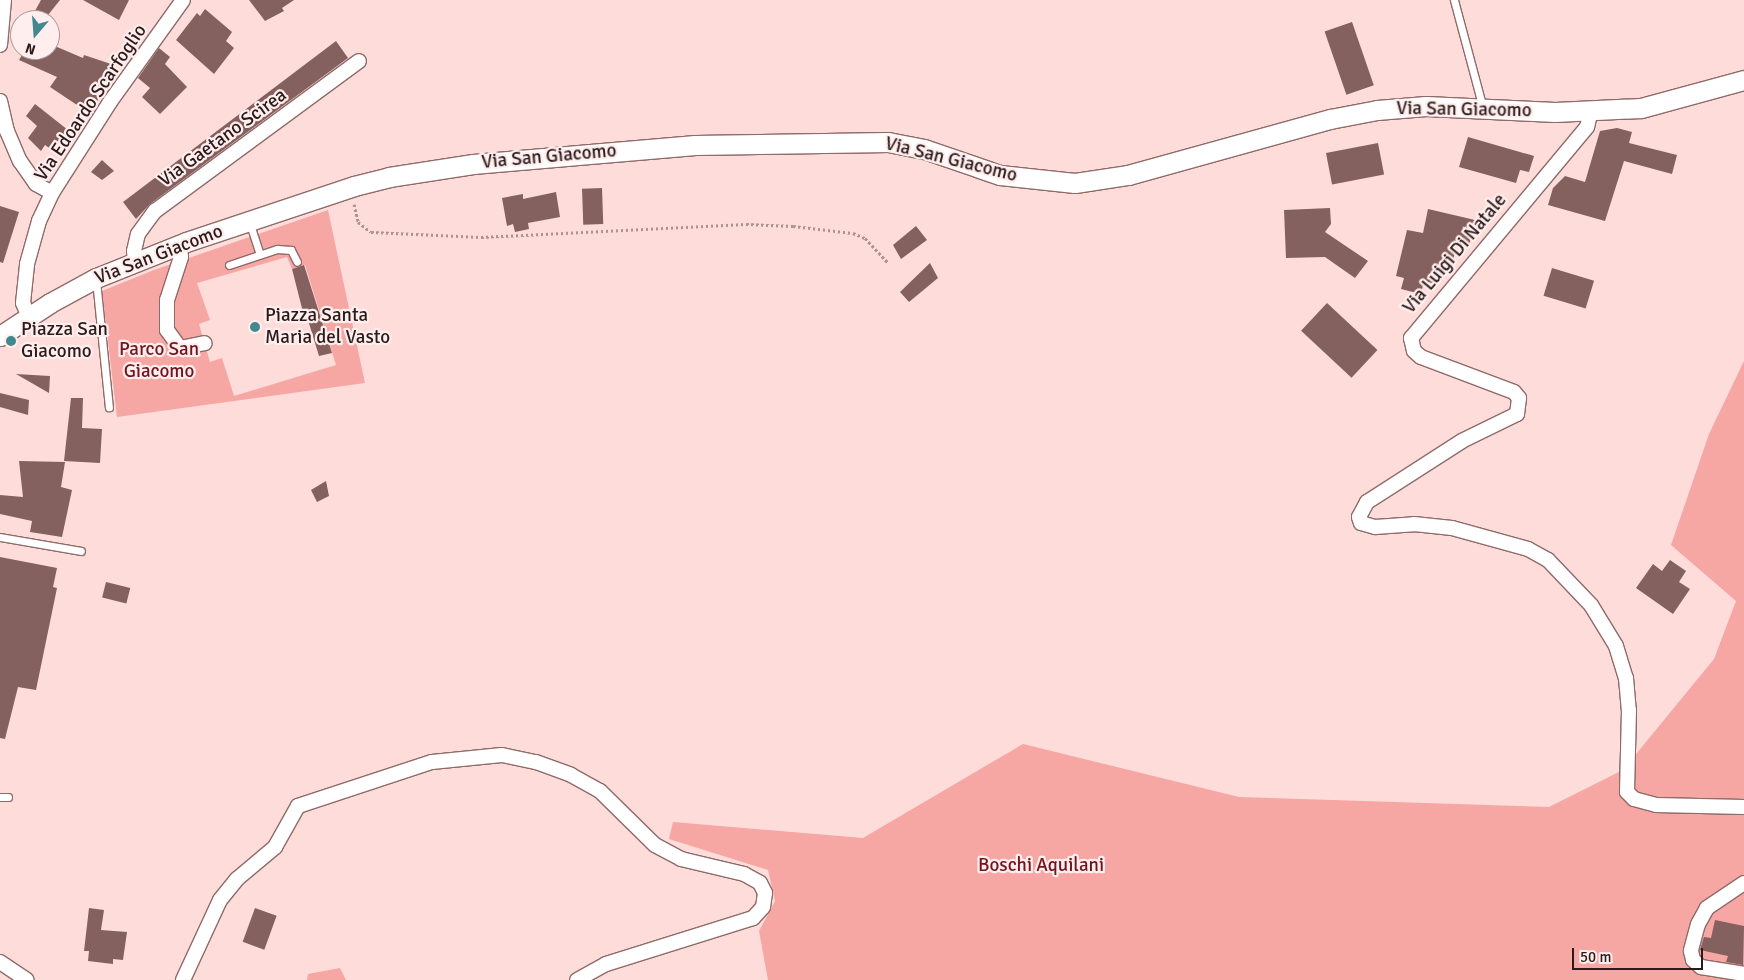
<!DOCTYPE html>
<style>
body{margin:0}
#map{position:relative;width:1744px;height:980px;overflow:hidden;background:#fedcda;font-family:Signika,sans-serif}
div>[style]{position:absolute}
.green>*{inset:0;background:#f6a6a3}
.building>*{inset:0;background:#84605f;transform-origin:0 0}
.path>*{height:3px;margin-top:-1.5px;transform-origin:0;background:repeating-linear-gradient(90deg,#ad9291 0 2.5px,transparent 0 5px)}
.roads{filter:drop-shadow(1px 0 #8f6a68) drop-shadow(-1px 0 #8f6a68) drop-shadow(0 1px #8f6a68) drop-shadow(0 -1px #8f6a68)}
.lane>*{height:7px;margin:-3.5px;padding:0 3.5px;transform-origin:3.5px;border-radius:3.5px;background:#fff}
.street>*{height:14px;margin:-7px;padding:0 7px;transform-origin:7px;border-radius:7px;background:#fff}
.secondary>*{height:19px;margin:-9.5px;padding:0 9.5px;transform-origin:9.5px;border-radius:9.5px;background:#fff}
.dots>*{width:14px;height:14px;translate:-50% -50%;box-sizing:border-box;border:2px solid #ffeeed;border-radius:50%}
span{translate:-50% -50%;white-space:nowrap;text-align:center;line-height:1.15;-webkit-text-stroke:4.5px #ffeeed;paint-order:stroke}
.street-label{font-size:19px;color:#2a1b1a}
.poi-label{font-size:19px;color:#2a1b1a}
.left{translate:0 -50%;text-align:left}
.park-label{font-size:19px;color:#74131d}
.north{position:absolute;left:10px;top:10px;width:50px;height:50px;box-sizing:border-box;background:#ffeeed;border:1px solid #aa9a99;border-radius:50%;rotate:198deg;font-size:14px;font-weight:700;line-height:20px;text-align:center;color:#2a1b1a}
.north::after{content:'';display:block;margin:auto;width:18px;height:22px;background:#41898e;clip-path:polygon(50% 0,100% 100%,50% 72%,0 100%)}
.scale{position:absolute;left:1572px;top:948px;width:131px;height:22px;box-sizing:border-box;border:2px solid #2a1b1a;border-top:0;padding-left:6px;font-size:15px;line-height:18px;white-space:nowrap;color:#2a1b1a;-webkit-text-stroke:4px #ffeeed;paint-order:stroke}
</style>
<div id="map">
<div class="green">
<i style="clip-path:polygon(evenodd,328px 210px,365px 383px,117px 417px,102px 291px,154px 270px,328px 210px,287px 257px,292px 269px,305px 265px,336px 365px,234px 396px,222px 358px,210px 362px,199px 324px,210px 320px,197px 283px,287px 257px)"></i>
<i style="clip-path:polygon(1744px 361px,1744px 980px,768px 980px,759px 931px,775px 901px,768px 870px,669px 839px,673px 822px,863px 838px,1023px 744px,1239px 797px,1549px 807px,1623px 770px,1714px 659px,1736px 601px,1671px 545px,1709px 434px)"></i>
<i style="clip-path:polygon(340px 968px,346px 980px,307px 980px,308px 974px)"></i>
</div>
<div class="building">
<i style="clip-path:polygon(41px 0,60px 0,44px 20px,30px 20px)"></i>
<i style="clip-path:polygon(83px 0,129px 0,119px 20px)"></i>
<i style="clip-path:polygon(249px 0,294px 0,282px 8px,284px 11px,265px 21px)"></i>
<i style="clip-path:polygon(205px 9px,232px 32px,226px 41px,234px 48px,214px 74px,176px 40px,197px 13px,200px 16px)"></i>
<i style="left:1352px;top:22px;width:67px;height:29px;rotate:71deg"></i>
<i style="clip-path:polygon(336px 41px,348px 58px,150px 204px,136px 219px,123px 202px)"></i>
<i style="clip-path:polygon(50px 44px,83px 58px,84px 55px,111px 64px,92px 115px,50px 87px,57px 77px,19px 60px,25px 50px,50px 50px)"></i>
<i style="clip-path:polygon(159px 48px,170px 57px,165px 64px,187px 87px,160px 114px,142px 97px,150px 88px,138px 78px)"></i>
<i style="clip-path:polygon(35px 104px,68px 130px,52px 150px,45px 145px,41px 151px,28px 138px,37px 126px,26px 116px)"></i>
<i style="clip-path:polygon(1617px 128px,1632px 132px,1629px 143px,1677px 155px,1672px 174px,1624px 161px,1605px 221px,1548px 205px,1553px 188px,1565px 176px,1585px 182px,1600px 131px)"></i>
<i style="clip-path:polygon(1468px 137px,1534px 156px,1529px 172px,1520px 170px,1516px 183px,1459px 167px)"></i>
<i style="left:1378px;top:143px;width:32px;height:53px;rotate:79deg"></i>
<i style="clip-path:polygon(102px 160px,114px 171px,102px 180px,91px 172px)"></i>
<i style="left:602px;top:188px;width:36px;height:20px;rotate:88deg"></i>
<i style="clip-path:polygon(556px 192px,560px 217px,528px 223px,529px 229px,515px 232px,513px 224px,507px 226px,502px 198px,523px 194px,523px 199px)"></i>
<i style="clip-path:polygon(0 206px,19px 212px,3px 263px,0 262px)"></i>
<i style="clip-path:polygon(1330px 208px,1331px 224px,1325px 232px,1368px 261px,1355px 278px,1325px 257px,1286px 258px,1284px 210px)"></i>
<i style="clip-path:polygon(1428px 209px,1475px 220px,1469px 246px,1457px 243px,1452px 265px,1441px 263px,1436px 284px,1424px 281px,1421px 294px,1401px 289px,1404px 278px,1396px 276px,1407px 230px,1423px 233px)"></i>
<i style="clip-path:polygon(916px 226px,927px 240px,901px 259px,893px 245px)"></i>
<i style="clip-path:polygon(930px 263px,938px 278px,909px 302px,900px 292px)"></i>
<i style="clip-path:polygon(304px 265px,332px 353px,319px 356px,308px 320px,305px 320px,292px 269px)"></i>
<i style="left:1552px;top:268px;width:44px;height:29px;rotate:17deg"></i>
<i style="left:1327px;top:303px;width:69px;height:38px;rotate:43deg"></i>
<i style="clip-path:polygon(16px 374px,50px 376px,49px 393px)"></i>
<i style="clip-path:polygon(0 393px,29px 400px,28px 415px,0 407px)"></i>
<i style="clip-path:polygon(71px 398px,83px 398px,82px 428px,102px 429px,100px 463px,64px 461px)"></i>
<i style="clip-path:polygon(19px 461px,65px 462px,61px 487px,72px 490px,62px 537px,30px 532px,32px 521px,0 514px,0 495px,23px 497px)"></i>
<i style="clip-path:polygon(326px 481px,329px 496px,317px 502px,311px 490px)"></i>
<i style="clip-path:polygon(0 557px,57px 568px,53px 587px,57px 588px,36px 690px,18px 687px,5px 739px,0 738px)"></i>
<i style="clip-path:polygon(1670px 560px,1686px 571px,1679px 582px,1690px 589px,1673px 614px,1636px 588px,1653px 564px,1662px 571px)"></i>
<i style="left:106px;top:582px;width:25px;height:16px;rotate:14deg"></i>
<i style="clip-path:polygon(89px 908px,104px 910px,101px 930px,127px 932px,123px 960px,113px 959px,113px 964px,88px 961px,89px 951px,84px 951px)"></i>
<i style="left:255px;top:908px;width:23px;height:36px;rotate:20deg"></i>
<i style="clip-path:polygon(1715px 920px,1744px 926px,1743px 965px,1726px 962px,1728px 956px,1700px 950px,1704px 937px,1711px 938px)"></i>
</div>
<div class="path">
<i style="left:354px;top:204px;width:18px;rotate:77deg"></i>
<i style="left:358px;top:222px;width:16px;rotate:38deg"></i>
<i style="left:371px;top:232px;width:110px;rotate:2.6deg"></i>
<i style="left:481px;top:237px;width:265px;rotate:-2.8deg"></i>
<i style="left:746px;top:224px;width:47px;rotate:2.4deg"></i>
<i style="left:793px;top:226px;width:60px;rotate:6.7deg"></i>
<i style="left:853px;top:233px;width:13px;rotate:23deg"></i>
<i style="left:865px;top:238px;width:33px;rotate:47deg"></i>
</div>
<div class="roads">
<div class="lane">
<i style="left:1454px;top:0;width:112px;rotate:75deg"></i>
<i style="left:249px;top:221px;width:35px;rotate:72deg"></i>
<i style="left:229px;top:265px;width:51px;rotate:-18.4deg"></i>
<i style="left:277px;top:249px;width:14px;rotate:4deg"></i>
<i style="left:291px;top:250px;width:13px;rotate:63deg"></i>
<i style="left:96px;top:280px;width:128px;rotate:84.2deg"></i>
<i style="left:0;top:537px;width:82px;rotate:9.8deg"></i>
<i style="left:0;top:797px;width:8px"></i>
</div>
<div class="street">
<i style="left:0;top:45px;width:45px;rotate:-84.9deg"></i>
<i style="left:0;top:101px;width:31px;rotate:77deg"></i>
<i style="left:7px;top:131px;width:33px;rotate:67deg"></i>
<i style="left:20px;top:161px;width:28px;rotate:55deg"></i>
<i style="left:36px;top:184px;width:18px;rotate:29deg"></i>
<i style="left:1591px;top:110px;width:17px;rotate:103deg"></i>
<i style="left:1587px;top:127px;width:275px;rotate:129.8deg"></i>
<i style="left:1411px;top:338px;width:13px;rotate:77deg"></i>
<i style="left:1414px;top:351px;width:9px;rotate:41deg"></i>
<i style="left:1421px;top:357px;width:99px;rotate:20.6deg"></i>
<i style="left:1514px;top:392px;width:8px;rotate:50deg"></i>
<i style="left:1519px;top:398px;width:16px;rotate:97deg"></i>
<i style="left:1517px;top:414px;width:61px;rotate:153.9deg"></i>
<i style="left:1462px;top:441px;width:113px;rotate:147.3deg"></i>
<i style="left:1367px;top:502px;width:17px;rotate:118deg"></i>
<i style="left:1359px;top:517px;width:6px;rotate:72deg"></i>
<i style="left:1361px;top:523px;width:15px;rotate:16deg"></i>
<i style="left:1375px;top:527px;width:39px;rotate:-4deg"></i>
<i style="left:1414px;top:524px;width:38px;rotate:6deg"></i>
<i style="left:1452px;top:528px;width:79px;rotate:15.4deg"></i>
<i style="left:1528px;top:549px;width:23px;rotate:29deg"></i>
<i style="left:1548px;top:560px;width:62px;rotate:46.3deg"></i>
<i style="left:1591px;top:605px;width:48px;rotate:58.6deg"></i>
<i style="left:1616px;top:646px;width:34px;rotate:73deg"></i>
<i style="left:1626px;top:678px;width:32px;rotate:85deg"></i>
<i style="left:1629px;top:710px;width:82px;rotate:91.4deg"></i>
<i style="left:1627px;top:792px;width:10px;rotate:45deg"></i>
<i style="left:1634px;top:799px;width:23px;rotate:15deg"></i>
<i style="left:1656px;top:805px;width:88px;rotate:1.3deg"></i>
<i style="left:180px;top:244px;width:13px;rotate:86deg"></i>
<i style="left:181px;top:257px;width:45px;rotate:108deg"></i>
<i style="left:167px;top:300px;width:30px;rotate:90deg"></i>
<i style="left:167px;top:330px;width:22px;rotate:54deg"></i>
<i style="left:180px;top:348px;width:25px;rotate:-11deg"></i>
<i style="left:135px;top:261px;width:10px;rotate:-96deg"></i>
<i style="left:134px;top:251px;width:17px;rotate:-77deg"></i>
<i style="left:138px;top:234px;width:29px;rotate:-54deg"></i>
<i style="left:155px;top:211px;width:253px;rotate:-36.3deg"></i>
<i style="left:29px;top:317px;width:15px;rotate:-113deg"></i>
<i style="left:23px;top:303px;width:39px;rotate:-84deg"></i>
<i style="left:27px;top:264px;width:45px;rotate:-74.4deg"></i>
<i style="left:39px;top:221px;width:31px;rotate:-65deg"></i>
<i style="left:52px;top:193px;width:108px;rotate:-57.5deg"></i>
<i style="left:110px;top:102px;width:125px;rotate:-54.4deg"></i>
<i style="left:1744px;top:883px;width:45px;rotate:146deg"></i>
<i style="left:1707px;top:908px;width:18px;rotate:119deg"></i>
<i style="left:1698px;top:924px;width:28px;rotate:105deg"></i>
<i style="left:1691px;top:951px;width:9px;rotate:77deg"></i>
<i style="left:1693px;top:960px;width:11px;rotate:41deg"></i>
<i style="left:1701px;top:967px;width:44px;rotate:9.2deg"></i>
<i style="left:0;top:962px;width:32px;rotate:34deg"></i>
<i style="left:183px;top:980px;width:88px;rotate:-65.2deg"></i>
<i style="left:220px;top:900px;width:27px;rotate:-51deg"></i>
<i style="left:237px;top:879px;width:50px;rotate:-40.1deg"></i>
<i style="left:275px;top:847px;width:47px;rotate:-60.7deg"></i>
<i style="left:298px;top:806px;width:141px;rotate:-18.2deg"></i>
<i style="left:432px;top:762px;width:70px;rotate:-5.7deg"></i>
<i style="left:502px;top:755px;width:35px;rotate:12deg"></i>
<i style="left:536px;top:762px;width:37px;rotate:20deg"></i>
<i style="left:571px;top:775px;width:33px;rotate:29deg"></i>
<i style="left:600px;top:791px;width:77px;rotate:44.5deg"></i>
<i style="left:655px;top:845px;width:30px;rotate:28deg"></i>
<i style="left:681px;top:859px;width:65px;rotate:13.4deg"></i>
<i style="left:744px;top:874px;width:18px;rotate:29deg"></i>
<i style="left:760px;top:883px;width:11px;rotate:63deg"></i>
<i style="left:765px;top:893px;width:14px;rotate:98deg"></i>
<i style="left:763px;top:907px;width:15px;rotate:132deg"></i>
<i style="left:753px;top:918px;width:154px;rotate:162.6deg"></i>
<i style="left:606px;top:964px;width:33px;rotate:151deg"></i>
</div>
<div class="secondary">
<i style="left:0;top:336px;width:60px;rotate:-33.4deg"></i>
<i style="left:50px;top:303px;width:52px;rotate:-28.5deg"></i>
<i style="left:96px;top:278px;width:97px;rotate:-21.8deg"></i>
<i style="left:186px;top:242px;width:177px;rotate:-18.4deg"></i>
<i style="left:354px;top:186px;width:36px;rotate:-14deg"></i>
<i style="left:389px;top:177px;width:85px;rotate:-8.8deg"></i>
<i style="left:473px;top:164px;width:223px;rotate:-4.9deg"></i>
<i style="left:695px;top:145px;width:193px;rotate:-0.9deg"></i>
<i style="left:888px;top:142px;width:37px;rotate:11deg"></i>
<i style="left:924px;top:149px;width:80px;rotate:18.9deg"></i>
<i style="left:1000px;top:175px;width:75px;rotate:6.1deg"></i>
<i style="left:1075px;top:183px;width:54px;rotate:-8.6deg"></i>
<i style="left:1128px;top:175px;width:210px;rotate:-15.5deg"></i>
<i style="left:1330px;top:119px;width:48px;rotate:-10.8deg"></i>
<i style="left:1377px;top:110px;width:49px;rotate:-4.7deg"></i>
<i style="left:1426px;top:106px;width:129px;rotate:2.7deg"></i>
<i style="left:1555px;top:112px;width:86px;rotate:-2.7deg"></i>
<i style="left:1641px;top:108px;width:107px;rotate:-15.2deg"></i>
</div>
</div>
<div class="dots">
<i style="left:255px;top:327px;background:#41898e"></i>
<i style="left:11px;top:341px;background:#41898e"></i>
</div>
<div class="street-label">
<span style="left:91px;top:103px;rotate:-56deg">Via Edoardo Scarfoglio</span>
<span style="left:1464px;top:110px;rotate:1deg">Via San Giacomo</span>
<span style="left:223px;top:138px;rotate:-36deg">Via Gaetano Scirea</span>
<span style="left:549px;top:157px;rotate:-5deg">Via San Giacomo</span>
<span style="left:951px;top:160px;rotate:14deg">Via San Giacomo</span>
<span style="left:1455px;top:254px;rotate:-50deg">Via Luigi Di Natale</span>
<span style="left:159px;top:255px;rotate:-21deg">Via San Giacomo</span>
</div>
<div class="poi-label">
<span class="left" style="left:265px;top:327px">Piazza Santa<br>Maria del Vasto</span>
<span class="left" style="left:21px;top:341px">Piazza San<br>Giacomo</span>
</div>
<div class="park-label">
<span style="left:159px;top:361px">Parco San<br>Giacomo</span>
<span style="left:1041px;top:866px">Boschi Aquilani</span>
</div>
<div class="north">N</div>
<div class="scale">50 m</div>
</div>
